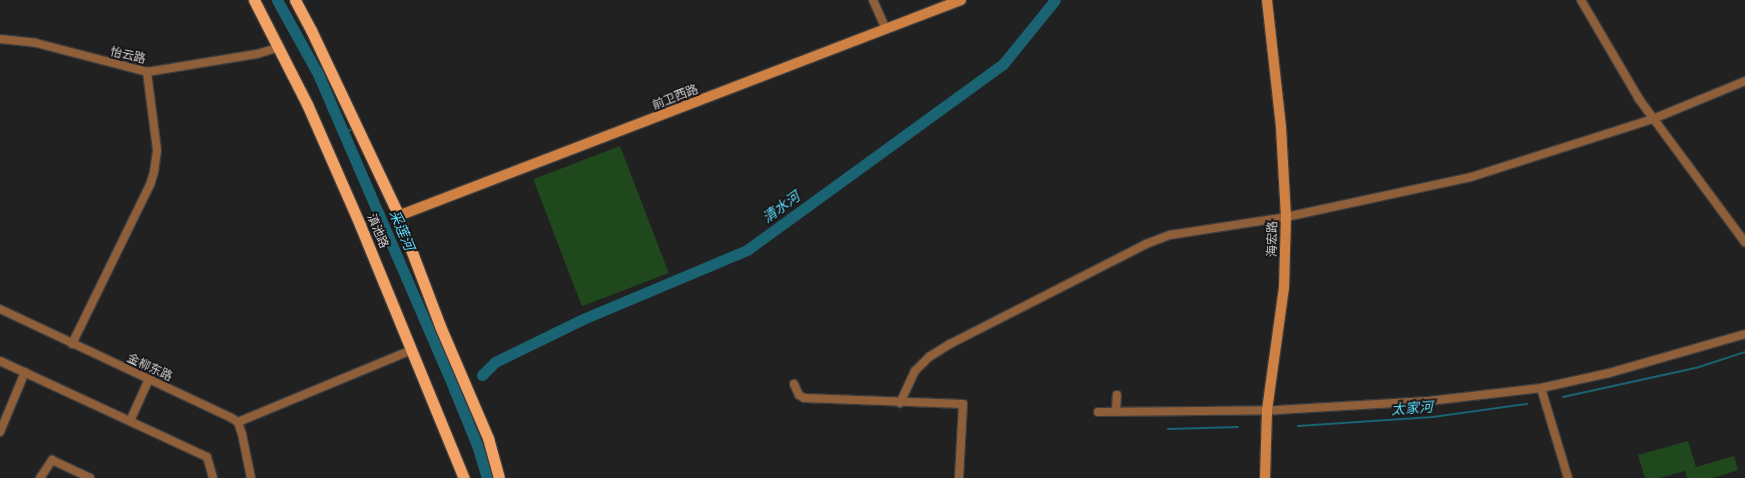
<!DOCTYPE html>
<meta charset="utf-8">
<style>
body{margin:0}
#map{position:relative;width:1745px;height:478px;overflow:hidden;background:#222122;font-family:Quicksand,"Noto Sans SC",sans-serif}
div>[style]{position:absolute}
.green>*{inset:0;background:#1f481c;transform-origin:0 0}
.stream>*{height:2px;margin:-1px;padding:0 1px;transform-origin:1px;border-radius:1px;background:#1a6373}
.river>*{height:11px;margin:-5.5px;padding:0 5.5px;transform-origin:5.5px;border-radius:5.5px;background:#1a6373}
.roads{filter:drop-shadow(1px 0 #3e3d3e) drop-shadow(-1px 0 #3e3d3e) drop-shadow(0 1px #3e3d3e) drop-shadow(0 -1px #3e3d3e)}
.street>*{height:8px;margin:-4px;padding:0 4px;transform-origin:4px;border-radius:4px;background:#8f5f3a}
.secondary>*{height:10px;margin:-5px;padding:0 5px;transform-origin:5px;border-radius:5px;background:#ce8142}
.primary>*{height:11px;margin:-5.5px;padding:0 5.5px;transform-origin:5.5px;border-radius:5.5px;background:#f2a264}
span{translate:-50% -50%;white-space:nowrap;text-align:center;line-height:1.15;-webkit-text-stroke:4px #191719;paint-order:stroke}
.street-label{font-size:12px;color:#d2d1d2}
.water-label{font-size:14px;color:#5adefe;font-style:italic}
</style>
<div id="map">
<div class="green">
<i style="left:620px;top:146px;width:136px;height:93px;rotate:69deg"></i>
<i style="clip-path:polygon(1688px 441px,1696px 467px,1734px 456px,1738px 470px,1713px 478px,1687px 478px,1685px 471px,1659px 478px,1645px 478px,1638px 455px)"></i>
</div>
<div class="stream">
<i style="left:342px;top:133px;width:12px;rotate:-20deg"></i>
<i style="left:1563px;top:397px;width:139px;rotate:-12.4deg"></i>
<i style="left:1699px;top:367px;width:48px;rotate:-18.1deg"></i>
<i style="left:1298px;top:426px;width:135px;rotate:-3.8deg"></i>
<i style="left:1433px;top:417px;width:95px;rotate:-7.9deg"></i>
<i style="left:1168px;top:429px;width:70px;rotate:-1.6deg"></i>
</div>
<div class="river">
<i style="left:277px;top:0;width:85px;rotate:61deg"></i>
<i style="left:318px;top:74px;width:343px;rotate:66.6deg"></i>
<i style="left:454px;top:389px;width:61px;rotate:67.7deg"></i>
<i style="left:477px;top:445px;width:34px;rotate:73deg"></i>
<i style="left:482px;top:375px;width:18px;rotate:-45deg"></i>
<i style="left:495px;top:362px;width:98px;rotate:-26deg"></i>
<i style="left:583px;top:319px;width:178px;rotate:-22.8deg"></i>
<i style="left:747px;top:250px;width:316px;rotate:-36deg"></i>
<i style="left:1003px;top:64px;width:82px;rotate:-50.9deg"></i>
</div>
<div class="roads">
<div class="street">
<i style="left:873px;top:0;width:32px;rotate:66deg"></i>
<i style="left:1581px;top:0;width:115px;rotate:59.6deg"></i>
<i style="left:1639px;top:99px;width:178px;rotate:53.5deg"></i>
<i style="left:0;top:39px;width:36px;rotate:6deg"></i>
<i style="left:36px;top:43px;width:115px;rotate:14.6deg"></i>
<i style="left:147px;top:72px;width:111px;rotate:-9.3deg"></i>
<i style="left:257px;top:54px;width:24px;rotate:-17deg"></i>
<i style="left:0;top:309px;width:254px;rotate:25.2deg"></i>
<i style="left:230px;top:417px;width:9px;rotate:32deg"></i>
<i style="left:238px;top:422px;width:13px;rotate:72deg"></i>
<i style="left:242px;top:434px;width:45px;rotate:78.4deg"></i>
<i style="left:72px;top:344px;width:177px;rotate:-63.9deg"></i>
<i style="left:150px;top:185px;width:14px;rotate:-73deg"></i>
<i style="left:154px;top:172px;width:22px;rotate:-82deg"></i>
<i style="left:157px;top:150px;width:79px;rotate:-97.3deg"></i>
<i style="left:0;top:361px;width:228px;rotate:24.9deg"></i>
<i style="left:207px;top:457px;width:22px;rotate:74deg"></i>
<i style="left:794px;top:384px;width:12px;rotate:66deg"></i>
<i style="left:799px;top:395px;width:6px;rotate:31deg"></i>
<i style="left:804px;top:398px;width:159px;rotate:2.2deg"></i>
<i style="left:963px;top:404px;width:74px;rotate:93.1deg"></i>
<i style="left:1541px;top:388px;width:94px;rotate:73.3deg"></i>
<i style="left:900px;top:403px;width:35px;rotate:-65deg"></i>
<i style="left:915px;top:371px;width:20px;rotate:-45deg"></i>
<i style="left:929px;top:357px;width:25px;rotate:-32deg"></i>
<i style="left:950px;top:344px;width:220px;rotate:-27deg"></i>
<i style="left:1146px;top:244px;width:26px;rotate:-21deg"></i>
<i style="left:1170px;top:235px;width:117px;rotate:-8.8deg"></i>
<i style="left:1286px;top:217px;width:189px;rotate:-12.2deg"></i>
<i style="left:1471px;top:177px;width:191px;rotate:-17.7deg"></i>
<i style="left:1653px;top:119px;width:100px;rotate:-22.4deg"></i>
<i style="left:1098px;top:412px;width:179px;rotate:-0.6deg"></i>
<i style="left:1277px;top:410px;width:152px;rotate:-3.4deg"></i>
<i style="left:1429px;top:401px;width:113px;rotate:-6.6deg"></i>
<i style="left:1541px;top:388px;width:70px;rotate:-12.4deg"></i>
<i style="left:1609px;top:373px;width:141px;rotate:-16deg"></i>
<i style="left:1116px;top:412px;width:17px;rotate:-87deg"></i>
<i style="left:130px;top:421px;width:46px;rotate:-65.7deg"></i>
<i style="left:238px;top:422px;width:188px;rotate:-22.5deg"></i>
<i style="left:0;top:432px;width:65px;rotate:-67.4deg"></i>
<i style="left:40px;top:478px;width:22px;rotate:-56deg"></i>
<i style="left:52px;top:460px;width:42px;rotate:25.3deg"></i>
</div>
<div class="secondary">
<i style="left:398px;top:216px;width:603px;rotate:-20.99deg"></i>
<i style="left:1265px;top:478px;width:68px;rotate:-88.3deg"></i>
<i style="left:1267px;top:410px;width:123px;rotate:-82.1deg"></i>
<i style="left:1284px;top:288px;width:71px;rotate:-88.4deg"></i>
<i style="left:1286px;top:217px;width:90px;rotate:-93.2deg"></i>
<i style="left:1281px;top:127px;width:128px;rotate:-96.3deg"></i>
</div>
<div class="primary">
<i style="left:254px;top:0;width:117px;rotate:63deg"></i>
<i style="left:307px;top:104px;width:132px;rotate:66.3deg"></i>
<i style="left:360px;top:225px;width:274px;rotate:67.7deg"></i>
<i style="left:295px;top:0;width:34px;rotate:62deg"></i>
<i style="left:311px;top:30px;width:199px;rotate:64.7deg"></i>
<i style="left:396px;top:210px;width:124px;rotate:69.2deg"></i>
<i style="left:440px;top:326px;width:122px;rotate:66.8deg"></i>
<i style="left:488px;top:438px;width:41px;rotate:74.6deg"></i>
</div>
</div>
<div class="street-label">
<span style="left:128px;top:55px;rotate:13deg">怡云路</span>
<span style="left:675px;top:97px;rotate:-21deg">前卫西路</span>
<span style="left:378px;top:231px;rotate:67deg">滇池路</span>
<span style="left:1272px;top:239px;rotate:-89deg">海宏路</span>
<span style="left:150px;top:367px;rotate:25deg">金柳东路</span>
</div>
<div class="water-label">
<span style="left:781px;top:207px;rotate:-36deg">清水河</span>
<span style="left:402px;top:230px;rotate:67deg">采莲河</span>
<span style="left:1412px;top:408px;rotate:-4deg">太家河</span>
</div>
</div>
